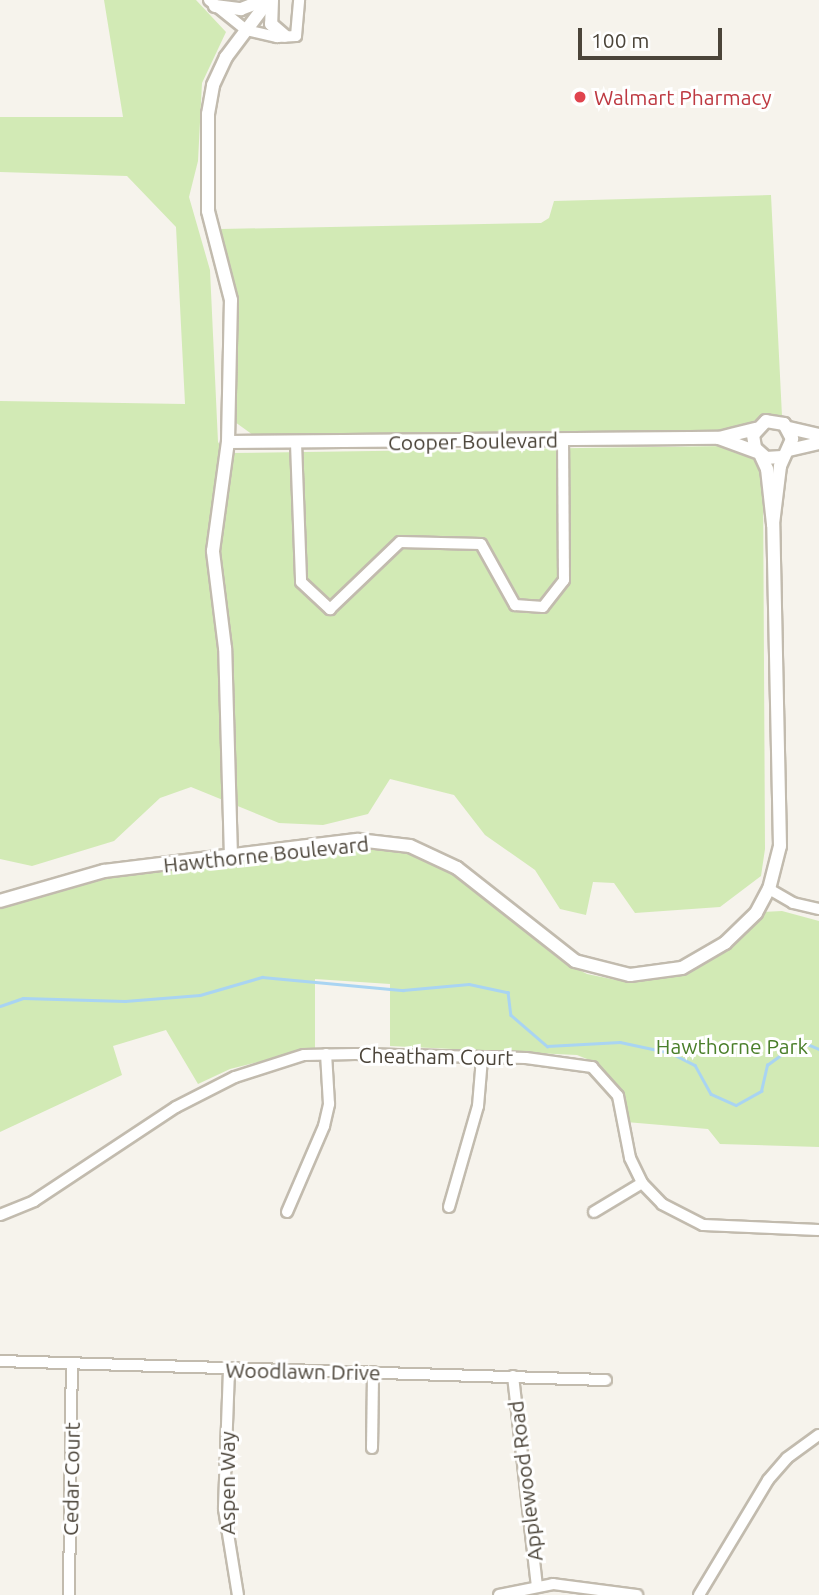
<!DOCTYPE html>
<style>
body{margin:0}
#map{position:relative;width:819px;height:1595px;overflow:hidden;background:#f6f3ec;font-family:Ubuntu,sans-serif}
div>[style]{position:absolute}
.green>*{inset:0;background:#d2eab5}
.stream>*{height:2.5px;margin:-1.25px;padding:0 1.25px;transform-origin:1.25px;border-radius:1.25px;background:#a9d4f2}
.roads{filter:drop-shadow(2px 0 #c2bbae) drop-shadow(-2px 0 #c2bbae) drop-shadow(0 2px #c2bbae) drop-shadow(0 -2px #c2bbae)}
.minor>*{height:10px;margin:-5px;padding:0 5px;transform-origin:5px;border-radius:5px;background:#fff}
.tertiary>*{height:12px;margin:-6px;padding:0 6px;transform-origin:6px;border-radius:6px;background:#fff}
.dots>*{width:19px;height:19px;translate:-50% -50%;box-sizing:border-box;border:4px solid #fff;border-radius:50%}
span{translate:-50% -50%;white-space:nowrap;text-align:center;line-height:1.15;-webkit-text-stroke:6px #fff;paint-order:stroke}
.health-label{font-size:21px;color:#be3a42}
.left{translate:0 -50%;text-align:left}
.street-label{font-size:21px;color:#4b4439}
.park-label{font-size:21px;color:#4a7f2a}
.scale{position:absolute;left:578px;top:28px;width:144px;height:32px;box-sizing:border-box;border:4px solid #4b4439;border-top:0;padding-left:9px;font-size:21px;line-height:24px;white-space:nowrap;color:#4b4439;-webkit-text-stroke:5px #fff;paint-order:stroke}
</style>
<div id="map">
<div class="green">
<i style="clip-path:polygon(104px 0,196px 0,226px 32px,202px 83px,198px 161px,189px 197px,210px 270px,218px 442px,223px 449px,231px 453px,728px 446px,751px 453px,758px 461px,763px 480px,765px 849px,761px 876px,720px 907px,635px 913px,614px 883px,593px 882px,586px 915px,560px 909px,535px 870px,485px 835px,454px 795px,390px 779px,368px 814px,323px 825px,279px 823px,191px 787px,160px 798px,114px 841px,32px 866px,0 859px,0 401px,185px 404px,176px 227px,127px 176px,0 172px,0 117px,123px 117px)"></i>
<i style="clip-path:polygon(771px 195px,782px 416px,764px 415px,743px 427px,721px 430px,253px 435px,235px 422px,233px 281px,221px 229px,541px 223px,549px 218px,554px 201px)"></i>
<i style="clip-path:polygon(377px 844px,397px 846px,443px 865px,560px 960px,587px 974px,616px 980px,672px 976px,700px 965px,745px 934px,761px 912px,782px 911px,819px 921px,819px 1147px,720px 1144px,708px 1129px,626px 1122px,616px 1086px,592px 1061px,577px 1055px,390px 1046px,390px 984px,315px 979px,315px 1048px,230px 1069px,198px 1084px,166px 1030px,113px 1046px,122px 1075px,0 1132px,0 902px,119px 871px)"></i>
</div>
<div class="stream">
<i style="left:0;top:1006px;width:24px;rotate:-19deg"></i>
<i style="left:23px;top:998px;width:102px;rotate:1.7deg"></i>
<i style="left:125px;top:1001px;width:75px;rotate:-4.6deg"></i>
<i style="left:200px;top:995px;width:65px;rotate:-16.2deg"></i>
<i style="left:262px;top:977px;width:142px;rotate:5.3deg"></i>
<i style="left:403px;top:990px;width:66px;rotate:-5.2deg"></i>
<i style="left:469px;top:984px;width:40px;rotate:12deg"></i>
<i style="left:508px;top:992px;width:23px;rotate:83deg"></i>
<i style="left:511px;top:1015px;width:48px;rotate:40.7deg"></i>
<i style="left:547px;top:1046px;width:73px;rotate:-3.1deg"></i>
<i style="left:620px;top:1042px;width:52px;rotate:12.2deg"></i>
<i style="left:671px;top:1053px;width:27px;rotate:27deg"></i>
<i style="left:695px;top:1065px;width:33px;rotate:61deg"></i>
<i style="left:711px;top:1094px;width:27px;rotate:24deg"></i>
<i style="left:736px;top:1105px;width:29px;rotate:-29deg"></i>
<i style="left:761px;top:1091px;width:27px;rotate:-77deg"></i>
<i style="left:767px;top:1065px;width:41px;rotate:-36deg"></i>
<i style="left:800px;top:1041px;width:21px;rotate:23deg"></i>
</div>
<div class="roads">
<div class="minor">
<i style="left:209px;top:0;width:48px;rotate:39deg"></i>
<i style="left:246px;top:30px;width:32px;rotate:13deg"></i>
<i style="left:277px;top:37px;width:19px;rotate:-3deg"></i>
<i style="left:296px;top:36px;width:36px;rotate:-85deg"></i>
<i style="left:296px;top:443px;width:139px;rotate:87.9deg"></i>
<i style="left:301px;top:582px;width:40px;rotate:43deg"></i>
<i style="left:330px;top:609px;width:97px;rotate:-43.7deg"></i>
<i style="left:400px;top:542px;width:81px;rotate:1.4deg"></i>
<i style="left:481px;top:544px;width:70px;rotate:60.9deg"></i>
<i style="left:515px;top:605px;width:28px;rotate:4deg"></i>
<i style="left:543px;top:607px;width:34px;rotate:-52deg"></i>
<i style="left:564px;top:580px;width:140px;rotate:-90.4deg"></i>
<i style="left:769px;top:889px;width:28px;rotate:30deg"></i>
<i style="left:793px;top:903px;width:27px;rotate:13deg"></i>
<i style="left:449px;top:1207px;width:105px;rotate:-74deg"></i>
<i style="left:478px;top:1106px;width:48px;rotate:-85.2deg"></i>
<i style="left:287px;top:1212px;width:94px;rotate:-66.7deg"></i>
<i style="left:324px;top:1126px;width:23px;rotate:-77deg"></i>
<i style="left:329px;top:1104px;width:50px;rotate:-93.4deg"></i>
<i style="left:594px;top:1212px;width:56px;rotate:-31.1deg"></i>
<i style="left:0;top:1215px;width:37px;rotate:-22deg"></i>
<i style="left:34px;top:1201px;width:170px;rotate:-33.5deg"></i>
<i style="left:176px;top:1107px;width:66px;rotate:-27deg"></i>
<i style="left:235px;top:1077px;width:72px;rotate:-17.7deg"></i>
<i style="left:304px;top:1055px;width:51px;rotate:-1.1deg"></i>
<i style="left:355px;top:1054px;width:171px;rotate:1.3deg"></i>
<i style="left:526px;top:1058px;width:67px;rotate:7.8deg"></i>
<i style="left:592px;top:1067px;width:39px;rotate:48deg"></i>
<i style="left:618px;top:1096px;width:63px;rotate:79deg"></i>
<i style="left:630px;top:1158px;width:28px;rotate:64deg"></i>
<i style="left:642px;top:1183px;width:29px;rotate:46deg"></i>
<i style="left:662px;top:1204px;width:46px;rotate:27.1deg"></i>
<i style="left:703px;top:1225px;width:116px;rotate:2.5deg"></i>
<i style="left:0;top:1361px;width:606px;rotate:1.8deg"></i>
<i style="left:229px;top:1370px;width:139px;rotate:92.1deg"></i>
<i style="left:224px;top:1509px;width:87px;rotate:80.8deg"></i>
<i style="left:513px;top:1376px;width:211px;rotate:83.5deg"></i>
<i style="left:372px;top:1448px;width:76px;rotate:-89.2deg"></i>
<i style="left:69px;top:1595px;width:232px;rotate:-89.3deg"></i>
<i style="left:499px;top:1595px;width:55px;rotate:-11.5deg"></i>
<i style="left:553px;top:1584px;width:85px;rotate:7.5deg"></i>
<i style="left:699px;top:1595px;width:134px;rotate:-59deg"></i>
<i style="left:768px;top:1480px;width:29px;rotate:-49deg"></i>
<i style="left:787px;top:1458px;width:39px;rotate:-36deg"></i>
</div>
<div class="tertiary">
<i style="left:272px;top:0;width:24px;rotate:92deg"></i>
<i style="left:271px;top:24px;width:18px;rotate:41deg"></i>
<i style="left:215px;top:6px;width:26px;rotate:7deg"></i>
<i style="left:241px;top:9px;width:26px;rotate:-21deg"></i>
<i style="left:789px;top:428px;width:31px;rotate:13deg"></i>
<i style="left:719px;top:438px;width:40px;rotate:20.2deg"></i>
<i style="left:228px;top:442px;width:491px;rotate:-0.5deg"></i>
<i style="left:719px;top:438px;width:38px;rotate:-14deg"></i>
<i style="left:789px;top:450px;width:31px;rotate:-13deg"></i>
<i style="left:773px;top:524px;width:58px;rotate:-83.1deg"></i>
<i style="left:780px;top:466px;width:30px;rotate:-66deg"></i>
<i style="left:792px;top:439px;width:17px;rotate:-118deg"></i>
<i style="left:784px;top:424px;width:18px;rotate:-171deg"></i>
<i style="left:766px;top:421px;width:19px;rotate:133deg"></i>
<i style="left:753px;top:435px;width:13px;rotate:81deg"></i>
<i style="left:755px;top:448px;width:15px;rotate:42deg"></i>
<i style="left:766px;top:458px;width:16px;rotate:-4deg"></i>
<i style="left:231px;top:857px;width:209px;rotate:-91.6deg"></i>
<i style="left:225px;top:648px;width:98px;rotate:-97.1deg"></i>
<i style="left:213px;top:551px;width:110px;rotate:-82.2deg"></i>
<i style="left:228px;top:442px;width:142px;rotate:-88.8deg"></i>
<i style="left:231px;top:300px;width:92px;rotate:-104.5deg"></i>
<i style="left:208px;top:211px;width:97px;rotate:-90deg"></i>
<i style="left:208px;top:114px;width:29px;rotate:-80deg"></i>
<i style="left:213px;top:85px;width:31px;rotate:-65deg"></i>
<i style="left:226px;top:57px;width:71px;rotate:-53deg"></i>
<i style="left:0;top:901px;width:108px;rotate:-16.1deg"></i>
<i style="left:104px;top:871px;width:256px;rotate:-7deg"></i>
<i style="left:358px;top:840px;width:52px;rotate:6.6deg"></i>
<i style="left:410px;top:846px;width:52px;rotate:25.1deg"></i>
<i style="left:457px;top:868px;width:150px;rotate:38.2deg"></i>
<i style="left:575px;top:961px;width:57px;rotate:14.3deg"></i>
<i style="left:630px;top:975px;width:52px;rotate:-7.7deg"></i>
<i style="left:682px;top:968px;width:50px;rotate:-30.2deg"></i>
<i style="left:725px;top:943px;width:43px;rotate:-44.1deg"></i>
<i style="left:756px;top:913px;width:27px;rotate:-62deg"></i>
<i style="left:769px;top:889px;width:44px;rotate:-75.7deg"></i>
<i style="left:780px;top:846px;width:322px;rotate:-91.2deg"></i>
<i style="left:773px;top:524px;width:55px;rotate:-96.2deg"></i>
<i style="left:767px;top:469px;width:14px;rotate:-115deg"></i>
</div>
</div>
<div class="dots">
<i style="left:580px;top:97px;background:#e0444e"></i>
</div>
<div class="health-label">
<span class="left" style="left:594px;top:97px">Walmart Pharmacy</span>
</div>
<div class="street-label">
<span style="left:473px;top:441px;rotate:-1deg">Cooper Boulevard</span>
<span style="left:266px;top:854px;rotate:-6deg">Hawthorne Boulevard</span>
<span style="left:436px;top:1056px;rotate:1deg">Cheatham Court</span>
<span style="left:303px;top:1371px;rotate:1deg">Woodlawn Drive</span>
<span style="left:71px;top:1479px;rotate:-89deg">Cedar Court</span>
<span style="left:525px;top:1481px;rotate:-97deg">Applewood Road</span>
<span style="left:227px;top:1483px;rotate:-90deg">Aspen Way</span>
</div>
<div class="park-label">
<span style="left:732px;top:1046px">Hawthorne Park</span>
</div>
<div class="scale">100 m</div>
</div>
